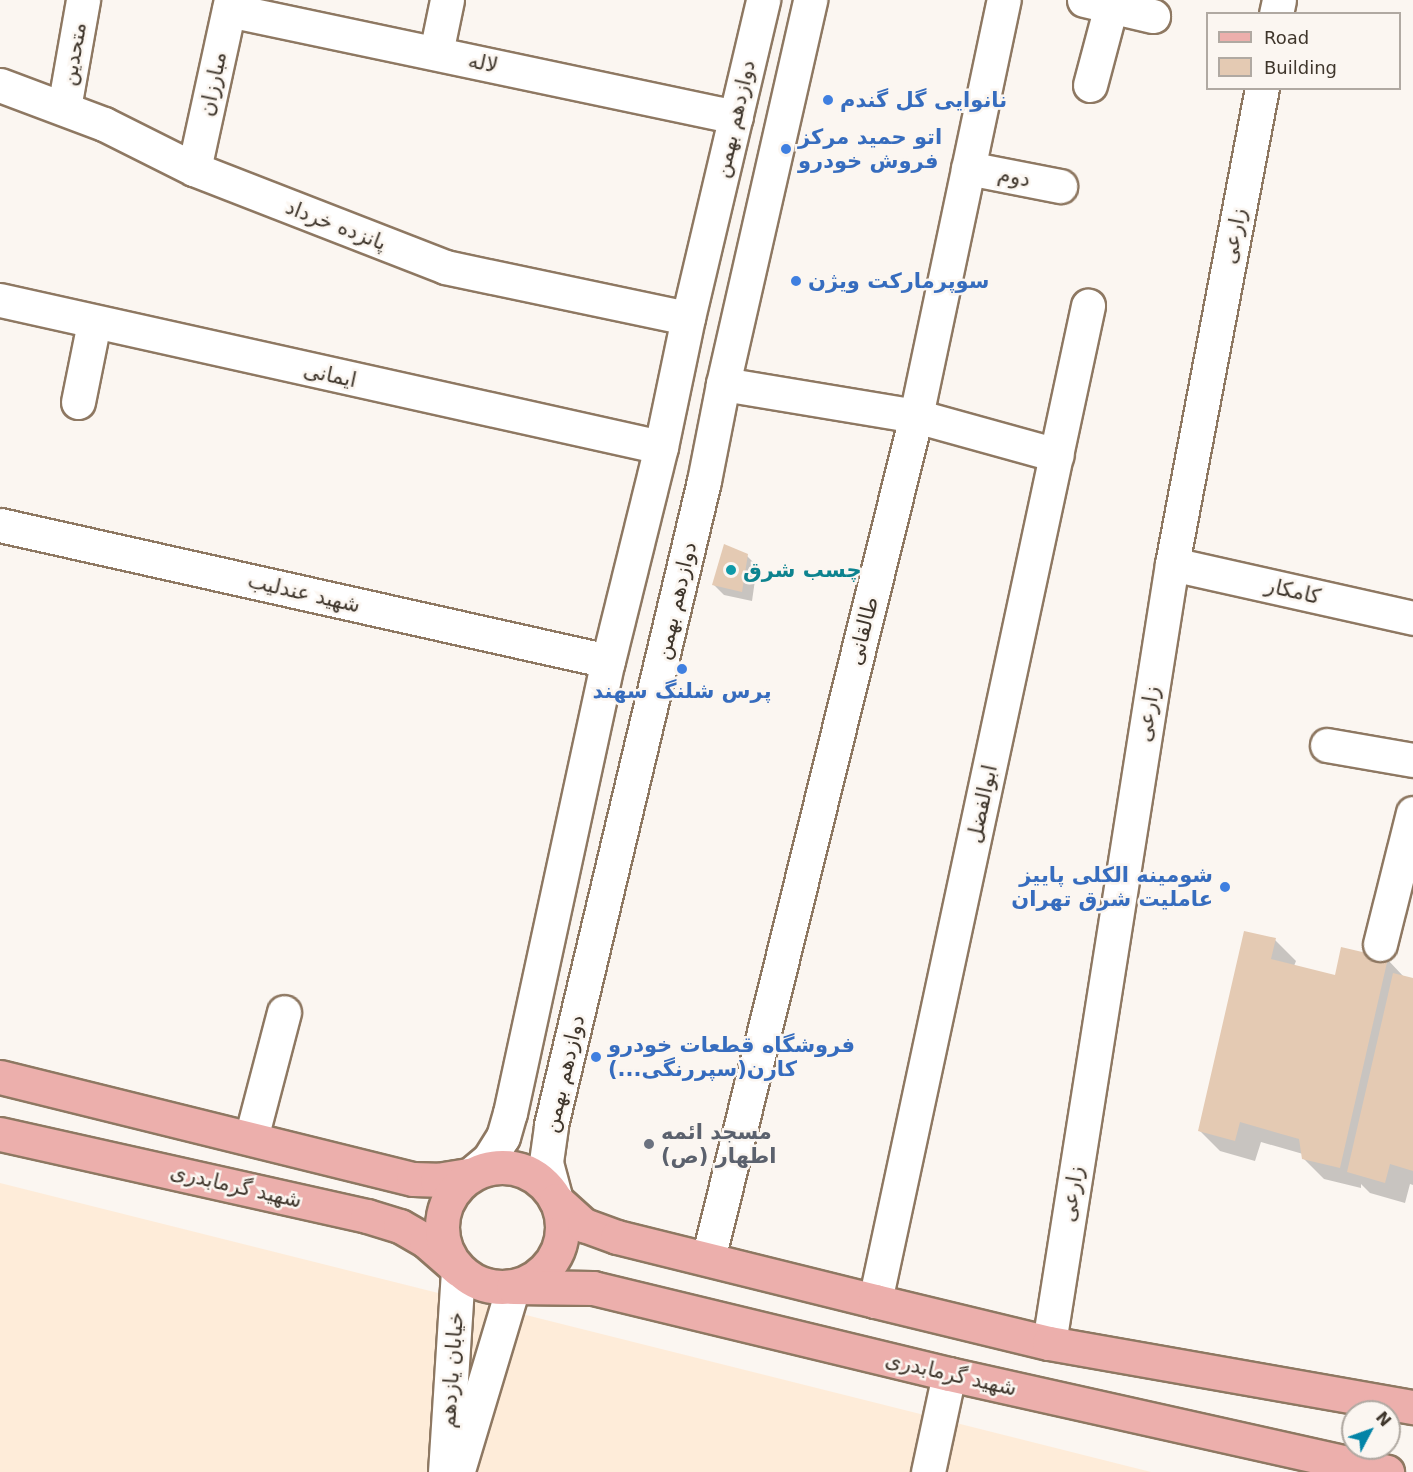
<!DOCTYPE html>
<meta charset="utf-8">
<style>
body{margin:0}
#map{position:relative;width:1413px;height:1472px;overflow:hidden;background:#fbf6f1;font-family:"DejaVu Sans",Cairo,sans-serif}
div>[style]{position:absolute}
.built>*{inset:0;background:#feecd9}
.shadow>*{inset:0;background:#0003}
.building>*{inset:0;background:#e4cab3}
.roads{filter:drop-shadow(2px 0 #8e7862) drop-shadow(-2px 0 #8e7862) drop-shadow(0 2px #8e7862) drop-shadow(0 -2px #8e7862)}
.minor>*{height:33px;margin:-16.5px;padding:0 16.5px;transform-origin:16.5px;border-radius:16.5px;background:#fff}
.major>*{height:33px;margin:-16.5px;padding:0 16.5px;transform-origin:16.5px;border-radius:16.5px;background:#ecafac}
.major>.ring{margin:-16.5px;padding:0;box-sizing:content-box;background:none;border:33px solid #ecafac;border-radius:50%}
.dots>*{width:16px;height:16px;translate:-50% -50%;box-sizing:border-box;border:3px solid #fbf6f1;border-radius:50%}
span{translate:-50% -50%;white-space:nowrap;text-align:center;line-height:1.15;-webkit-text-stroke:5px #fbf6f1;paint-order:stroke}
.street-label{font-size:21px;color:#3f362c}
.shop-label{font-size:21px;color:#366cbe;font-weight:700}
.left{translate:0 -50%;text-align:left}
.right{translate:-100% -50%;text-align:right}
.culture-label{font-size:21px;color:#0d838f;font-weight:700}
.worship-label{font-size:21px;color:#5b616d;font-weight:700}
.legend{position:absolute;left:1206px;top:12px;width:195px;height:78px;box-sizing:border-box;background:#fbf6f1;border:2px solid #b0a9a2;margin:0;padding:8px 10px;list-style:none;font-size:18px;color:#3f362c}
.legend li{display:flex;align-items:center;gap:12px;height:30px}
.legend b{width:30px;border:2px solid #b0a9a2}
.north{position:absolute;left:1341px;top:1400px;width:60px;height:60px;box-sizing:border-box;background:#fbf6f1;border:2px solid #b0a9a2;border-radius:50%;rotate:49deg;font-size:16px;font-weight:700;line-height:24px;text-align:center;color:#3f362c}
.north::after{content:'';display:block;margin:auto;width:21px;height:27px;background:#0384a7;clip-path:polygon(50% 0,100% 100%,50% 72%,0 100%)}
</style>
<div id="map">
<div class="built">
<i style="clip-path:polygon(0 1183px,1151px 1472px,0 1472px)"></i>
</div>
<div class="shadow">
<i style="clip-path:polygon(747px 556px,757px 566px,752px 601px,724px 595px,714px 585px)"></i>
<i style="clip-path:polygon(1275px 940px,1296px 961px,1294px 966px,1336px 976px,1387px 959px,1404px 977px,1413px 979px,1413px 1185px,1410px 1184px,1405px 1203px,1370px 1193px,1361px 1184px,1361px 1188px,1324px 1179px,1303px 1158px,1303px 1154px,1261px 1142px,1255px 1161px,1220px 1151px,1200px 1131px)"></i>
</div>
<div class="building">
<i style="clip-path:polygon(724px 544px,748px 554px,742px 592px,712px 585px)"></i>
<i style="clip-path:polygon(1244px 931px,1276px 938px,1271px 959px,1335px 975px,1341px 947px,1388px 958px,1340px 1168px,1302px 1159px,1299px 1139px,1240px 1122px,1235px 1141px,1198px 1131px)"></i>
<i style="clip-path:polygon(1393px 973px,1413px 978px,1413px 1171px,1390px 1164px,1385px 1183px,1347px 1172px)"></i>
</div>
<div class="roads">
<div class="minor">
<i style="left:1084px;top:0;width:71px;rotate:13.1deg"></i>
<i style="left:229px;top:10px;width:518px;rotate:11.92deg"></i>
<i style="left:1276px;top:14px;width:14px;rotate:-78deg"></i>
<i style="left:436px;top:53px;width:54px;rotate:-78.3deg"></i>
<i style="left:0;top:85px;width:111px;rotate:20.6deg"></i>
<i style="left:104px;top:124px;width:101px;rotate:26.6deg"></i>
<i style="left:194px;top:169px;width:269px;rotate:21.3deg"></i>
<i style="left:445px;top:267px;width:248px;rotate:11.9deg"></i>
<i style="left:1090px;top:85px;width:82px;rotate:-75.1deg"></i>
<i style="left:64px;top:108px;width:110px;rotate:-80deg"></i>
<i style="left:968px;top:168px;width:94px;rotate:11.1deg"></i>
<i style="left:194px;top:169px;width:173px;rotate:-77.7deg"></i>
<i style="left:0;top:300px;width:677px;rotate:12.54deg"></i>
<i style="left:723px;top:384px;width:196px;rotate:9.4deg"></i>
<i style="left:916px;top:416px;width:146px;rotate:15.5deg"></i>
<i style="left:78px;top:402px;width:81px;rotate:-78.6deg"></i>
<i style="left:0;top:525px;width:623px;rotate:12.61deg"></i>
<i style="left:1172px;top:564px;width:247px;rotate:12.6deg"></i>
<i style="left:1327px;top:745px;width:87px;rotate:9.9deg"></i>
<i style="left:1380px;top:944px;width:135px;rotate:-75.9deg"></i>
<i style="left:251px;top:1138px;width:130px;rotate:-75.3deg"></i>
<i style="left:470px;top:1175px;width:25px;rotate:-40deg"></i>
<i style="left:489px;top:1159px;width:26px;rotate:-58deg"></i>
<i style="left:503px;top:1137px;width:25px;rotate:-74deg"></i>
<i style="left:510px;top:1113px;width:463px;rotate:-77.8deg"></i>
<i style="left:608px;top:661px;width:220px;rotate:-76.1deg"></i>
<i style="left:661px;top:447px;width:132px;rotate:-78.2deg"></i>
<i style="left:688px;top:318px;width:327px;rotate:-76.7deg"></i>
<i style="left:556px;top:1200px;width:39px;rotate:-105deg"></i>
<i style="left:546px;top:1162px;width:37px;rotate:-82deg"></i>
<i style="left:551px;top:1125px;width:662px;rotate:-76.64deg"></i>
<i style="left:704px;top:481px;width:99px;rotate:-78.9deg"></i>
<i style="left:723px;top:384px;width:394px;rotate:-77.2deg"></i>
<i style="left:708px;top:1259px;width:868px;rotate:-76.14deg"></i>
<i style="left:916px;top:416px;width:425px;rotate:-78.1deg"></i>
<i style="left:875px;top:1301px;width:1018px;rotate:-77.92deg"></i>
<i style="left:1049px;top:1343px;width:789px;rotate:-81.03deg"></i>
<i style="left:1172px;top:564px;width:484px;rotate:-79.3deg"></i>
<i style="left:459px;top:1467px;width:188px;rotate:-73.3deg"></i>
<i style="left:445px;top:1472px;width:203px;rotate:-86.3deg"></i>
<i style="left:928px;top:1472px;width:100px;rotate:-77.9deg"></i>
</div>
<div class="major">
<i style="left:0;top:1077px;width:425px;rotate:13.9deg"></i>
<i style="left:413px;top:1179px;width:24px;rotate:2deg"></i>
<i style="left:437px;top:1180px;width:33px;rotate:-9deg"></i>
<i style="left:0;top:1134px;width:376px;rotate:12.6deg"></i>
<i style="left:367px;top:1216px;width:34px;rotate:17deg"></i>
<i style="left:400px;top:1226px;width:30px;rotate:30deg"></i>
<i style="left:426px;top:1241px;width:43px;rotate:41.2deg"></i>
<i class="ring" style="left:442px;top:1167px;width:87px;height:87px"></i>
<i style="left:556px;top:1200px;width:38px;rotate:42deg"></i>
<i style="left:584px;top:1225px;width:35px;rotate:20deg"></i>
<i style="left:617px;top:1237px;width:266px;rotate:13.9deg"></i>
<i style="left:875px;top:1301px;width:179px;rotate:13.6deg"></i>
<i style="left:1049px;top:1343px;width:370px;rotate:10deg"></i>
<i style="left:513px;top:1287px;width:80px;rotate:0.7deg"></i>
<i style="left:593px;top:1288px;width:366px;rotate:13.6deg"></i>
<i style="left:949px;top:1374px;width:449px;rotate:12.6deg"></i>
</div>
</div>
<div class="dots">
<i style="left:828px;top:100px;background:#3f7fe0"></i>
<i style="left:786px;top:149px;background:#3f7fe0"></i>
<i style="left:796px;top:281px;background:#3f7fe0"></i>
<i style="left:731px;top:570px;background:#0f9aa8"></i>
<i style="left:682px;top:669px;background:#3f7fe0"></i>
<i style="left:1225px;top:887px;background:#3f7fe0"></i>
<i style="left:596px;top:1057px;background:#3f7fe0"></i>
<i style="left:649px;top:1144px;background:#6b7280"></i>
</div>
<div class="street-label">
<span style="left:74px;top:54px;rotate:-80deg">متحدین</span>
<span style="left:483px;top:63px;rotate:12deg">لاله</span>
<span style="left:213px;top:84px;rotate:-78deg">مبارزان</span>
<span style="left:735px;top:119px;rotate:-77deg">دوازدهم بهمن</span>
<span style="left:1014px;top:177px;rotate:11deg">دوم</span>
<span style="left:336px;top:225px;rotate:21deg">پانزده خرداد</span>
<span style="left:1234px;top:236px;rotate:-79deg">زارعی</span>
<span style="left:330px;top:375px;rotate:12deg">ایمانی</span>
<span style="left:1293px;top:591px;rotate:13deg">کامکار</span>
<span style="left:304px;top:593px;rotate:13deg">شهید عندلیب</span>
<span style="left:676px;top:601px;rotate:-77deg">دوازدهم بهمن</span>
<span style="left:863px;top:631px;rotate:-76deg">طالقانی</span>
<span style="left:1148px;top:714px;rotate:-81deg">زارعی</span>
<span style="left:982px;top:804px;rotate:-78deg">ابوالفضل</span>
<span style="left:564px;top:1074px;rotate:-77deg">دوازدهم بهمن</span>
<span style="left:236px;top:1186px;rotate:13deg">شهید گرمابدری</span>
<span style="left:1072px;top:1194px;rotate:-81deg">زارعی</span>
<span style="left:452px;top:1370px;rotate:-86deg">خیابان یازدهم</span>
<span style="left:951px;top:1374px;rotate:13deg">شهید گرمابدری</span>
</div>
<div class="shop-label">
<span class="left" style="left:840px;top:100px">نانوایی گل گندم</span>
<span class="left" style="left:798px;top:149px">اتو حمید مرکز<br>فروش خودرو</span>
<span class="left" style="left:808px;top:281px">سوپرمارکت ویژن</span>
<span style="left:682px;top:691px">پرس شلنگ سهند</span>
<span class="right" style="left:1213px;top:887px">شومینه الکلی پاییز<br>عاملیت شرق تهران</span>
<span class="left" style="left:608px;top:1057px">فروشگاه قطعات خودرو<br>کارن(سپررنگی...)</span>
</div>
<div class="culture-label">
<span class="left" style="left:743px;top:570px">چسب شرق</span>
</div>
<div class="worship-label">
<span class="left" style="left:661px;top:1144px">مسجد ائمه<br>اطهار (ص)</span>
</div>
<ul class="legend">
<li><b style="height:8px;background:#ecafac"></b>Road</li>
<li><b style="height:16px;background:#e4cab3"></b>Building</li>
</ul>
<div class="north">N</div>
</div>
